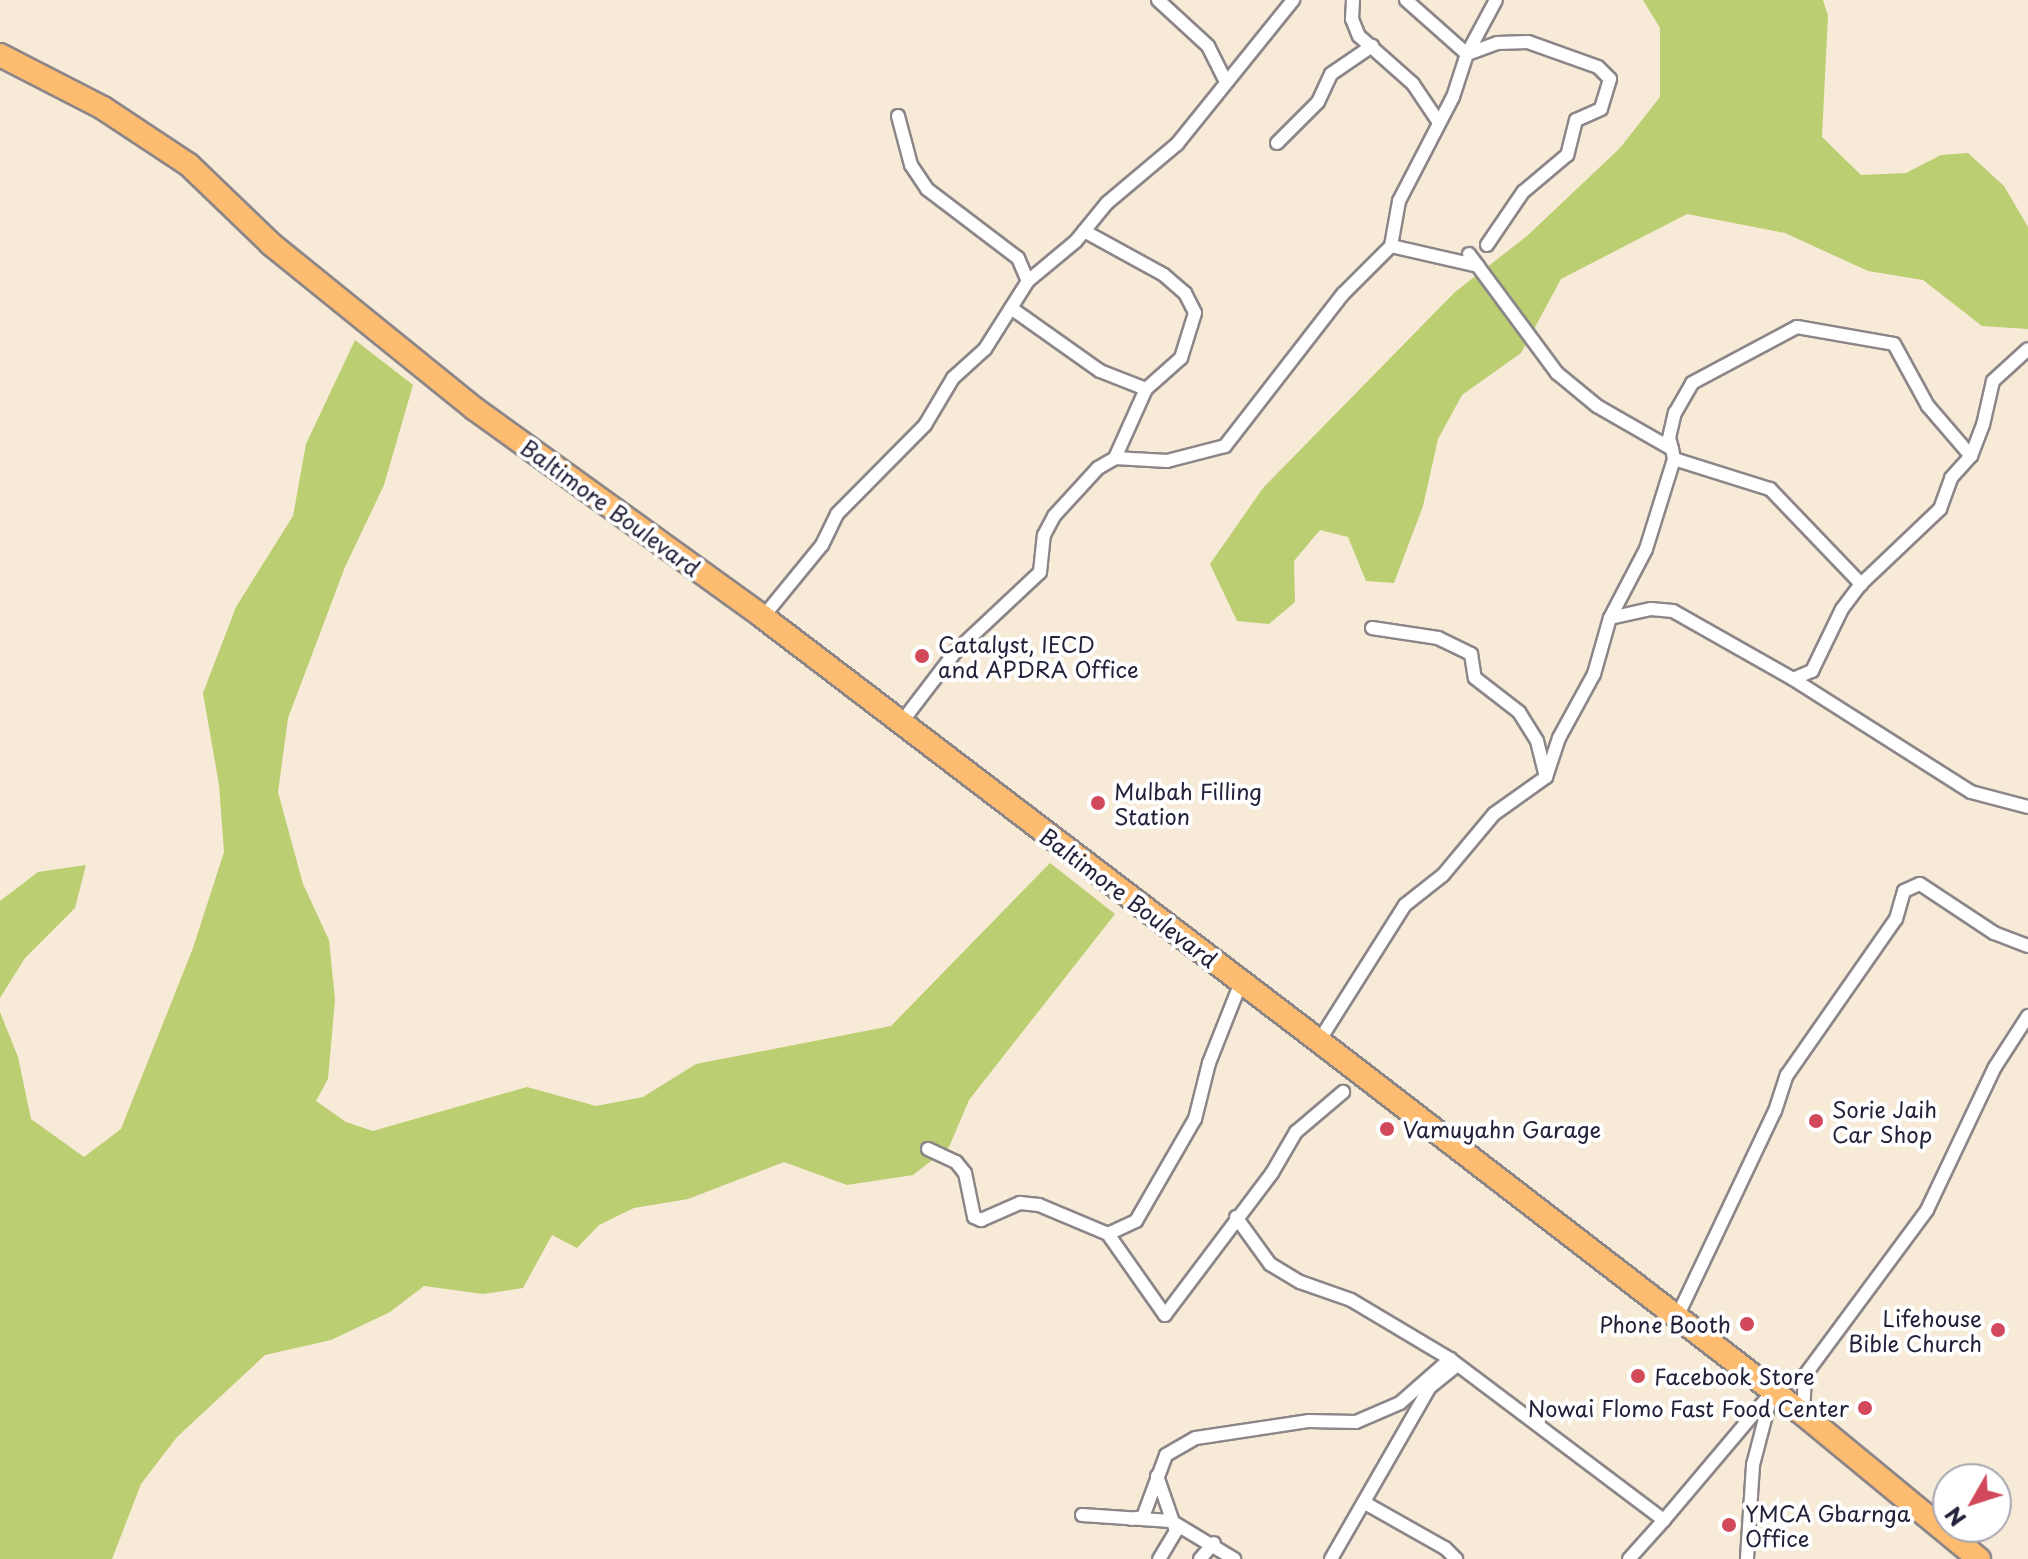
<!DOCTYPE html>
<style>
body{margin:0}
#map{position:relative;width:2028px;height:1559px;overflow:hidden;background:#f7ead7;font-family:"Playpen Sans",sans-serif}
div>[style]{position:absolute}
.green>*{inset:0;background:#bbce71}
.roads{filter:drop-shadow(2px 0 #8c8689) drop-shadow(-2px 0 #8c8689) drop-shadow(0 2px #8c8689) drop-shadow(0 -2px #8c8689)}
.street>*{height:12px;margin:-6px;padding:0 6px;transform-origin:6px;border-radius:6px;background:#fff}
.highway>*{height:22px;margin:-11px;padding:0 11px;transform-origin:11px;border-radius:11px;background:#febc70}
.dots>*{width:22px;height:22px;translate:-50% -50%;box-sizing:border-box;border:4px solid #fff;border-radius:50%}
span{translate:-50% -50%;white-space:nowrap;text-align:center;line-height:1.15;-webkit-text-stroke:8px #fff;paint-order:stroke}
.street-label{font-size:22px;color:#22223b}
.poi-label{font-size:22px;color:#22223b}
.left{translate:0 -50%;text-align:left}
.right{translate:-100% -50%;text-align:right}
.north{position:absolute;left:1932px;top:1463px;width:80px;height:80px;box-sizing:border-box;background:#fff;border:2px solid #a7a7b1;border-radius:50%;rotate:231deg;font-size:22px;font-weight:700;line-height:32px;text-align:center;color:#22223b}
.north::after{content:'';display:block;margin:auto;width:28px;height:36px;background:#d1495b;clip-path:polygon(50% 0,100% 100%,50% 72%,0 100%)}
</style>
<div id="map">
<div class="green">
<i style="clip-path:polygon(1643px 0,1823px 0,1828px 16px,1822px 137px,1861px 175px,1906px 173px,1941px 155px,1968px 153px,2004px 186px,2028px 227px,2028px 329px,1982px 326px,1923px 280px,1868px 271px,1785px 233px,1687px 214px,1561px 279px,1521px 353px,1462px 395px,1438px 439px,1423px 506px,1394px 583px,1366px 581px,1348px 537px,1320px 530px,1294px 561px,1295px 602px,1269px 624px,1237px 621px,1210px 564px,1263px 488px,1455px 292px,1527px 236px,1620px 148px,1660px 97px,1660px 28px)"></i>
<i style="clip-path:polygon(355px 340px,413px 385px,384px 485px,345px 567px,288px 718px,278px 792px,303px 884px,329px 940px,335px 999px,328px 1079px,316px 1101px,346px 1122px,373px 1131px,527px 1087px,596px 1106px,643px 1097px,696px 1064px,891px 1026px,1050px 863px,1115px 914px,969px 1100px,949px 1147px,913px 1175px,847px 1185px,784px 1162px,688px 1199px,634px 1208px,599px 1225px,577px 1248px,552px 1235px,523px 1288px,483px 1294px,424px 1286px,390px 1312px,331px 1340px,265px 1355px,177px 1437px,141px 1484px,112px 1559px,0 1559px,0 1012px,18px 1057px,31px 1119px,84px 1157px,121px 1129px,193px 948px,224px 852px,219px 785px,203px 693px,236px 607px,293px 516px,306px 444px)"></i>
<i style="clip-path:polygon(86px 865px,75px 908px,25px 958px,0 998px,0 901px,38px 872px)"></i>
</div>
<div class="roads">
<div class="street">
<i style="left:1158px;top:0;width:68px;rotate:42.6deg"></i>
<i style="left:1208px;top:46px;width:40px;rotate:63.4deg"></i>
<i style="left:1353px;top:0;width:19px;rotate:93deg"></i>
<i style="left:1352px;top:19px;width:18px;rotate:68deg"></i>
<i style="left:1359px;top:36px;width:72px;rotate:41.6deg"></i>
<i style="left:1413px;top:84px;width:45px;rotate:56deg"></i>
<i style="left:1406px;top:0;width:81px;rotate:41.5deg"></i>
<i style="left:1467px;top:54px;width:61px;rotate:-61.8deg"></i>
<i style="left:898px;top:116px;width:51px;rotate:75.1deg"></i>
<i style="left:911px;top:165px;width:29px;rotate:56deg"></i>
<i style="left:927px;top:189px;width:114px;rotate:37.2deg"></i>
<i style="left:1018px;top:258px;width:25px;rotate:67deg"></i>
<i style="left:1277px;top:143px;width:58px;rotate:-45deg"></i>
<i style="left:1318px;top:102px;width:31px;rotate:-65deg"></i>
<i style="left:1331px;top:74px;width:50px;rotate:-34.3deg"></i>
<i style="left:1084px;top:231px;width:91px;rotate:28.8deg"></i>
<i style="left:1164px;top:275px;width:28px;rotate:41deg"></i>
<i style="left:1185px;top:293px;width:22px;rotate:63deg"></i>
<i style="left:1195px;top:313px;width:47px;rotate:107.3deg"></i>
<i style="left:1181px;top:358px;width:47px;rotate:138.5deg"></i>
<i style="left:1146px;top:389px;width:76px;rotate:114.2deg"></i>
<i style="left:1391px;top:246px;width:89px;rotate:12.9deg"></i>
<i style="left:1011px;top:308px;width:109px;rotate:35.3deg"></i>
<i style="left:1100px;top:371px;width:49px;rotate:21.4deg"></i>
<i style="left:1672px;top:449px;width:11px;rotate:-105deg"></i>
<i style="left:1669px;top:438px;width:26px;rotate:-77deg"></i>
<i style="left:1675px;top:413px;width:34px;rotate:-60deg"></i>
<i style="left:1692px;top:383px;width:119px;rotate:-28.1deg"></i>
<i style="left:1797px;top:327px;width:98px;rotate:9.9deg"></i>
<i style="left:1894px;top:344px;width:71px;rotate:61.3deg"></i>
<i style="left:1928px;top:406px;width:66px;rotate:49.3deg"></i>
<i style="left:1674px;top:459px;width:101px;rotate:17.4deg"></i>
<i style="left:1770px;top:489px;width:132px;rotate:46.2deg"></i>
<i style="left:763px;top:617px;width:93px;rotate:-50.7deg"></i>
<i style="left:822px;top:545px;width:34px;rotate:-64deg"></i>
<i style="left:837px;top:514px;width:125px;rotate:-45.3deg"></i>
<i style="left:925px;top:425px;width:55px;rotate:-59.2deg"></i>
<i style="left:953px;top:378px;width:43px;rotate:-42.2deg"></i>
<i style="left:985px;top:349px;width:80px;rotate:-57.7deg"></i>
<i style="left:1028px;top:281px;width:62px;rotate:-39.8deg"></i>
<i style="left:1076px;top:241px;width:49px;rotate:-50.8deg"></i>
<i style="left:1107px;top:203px;width:92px;rotate:-40.1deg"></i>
<i style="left:1177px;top:144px;width:185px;rotate:-51.1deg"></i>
<i style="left:1610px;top:618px;width:42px;rotate:-12.4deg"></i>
<i style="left:1651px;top:609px;width:22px;rotate:5deg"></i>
<i style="left:1673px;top:611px;width:138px;rotate:29.5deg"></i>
<i style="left:1793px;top:679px;width:21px;rotate:-23deg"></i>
<i style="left:1812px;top:671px;width:69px;rotate:-64.2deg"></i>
<i style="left:1842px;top:609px;width:31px;rotate:-53deg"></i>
<i style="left:1861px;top:584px;width:109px;rotate:-43.5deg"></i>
<i style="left:1940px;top:509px;width:33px;rotate:-70deg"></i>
<i style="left:1951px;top:478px;width:30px;rotate:-48deg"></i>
<i style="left:1971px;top:456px;width:33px;rotate:-69deg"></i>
<i style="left:1983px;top:425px;width:45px;rotate:-77.2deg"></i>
<i style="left:1993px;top:381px;width:47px;rotate:-42.4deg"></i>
<i style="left:1372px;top:628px;width:67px;rotate:8.6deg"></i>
<i style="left:1438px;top:638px;width:37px;rotate:26deg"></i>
<i style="left:1471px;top:654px;width:24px;rotate:81deg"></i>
<i style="left:1475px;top:678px;width:56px;rotate:37.7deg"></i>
<i style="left:1519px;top:712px;width:34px;rotate:58deg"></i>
<i style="left:1537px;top:741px;width:37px;rotate:76deg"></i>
<i style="left:1793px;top:679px;width:211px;rotate:32.4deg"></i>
<i style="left:1971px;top:792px;width:59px;rotate:14.7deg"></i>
<i style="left:901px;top:723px;width:91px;rotate:-52.6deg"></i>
<i style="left:956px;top:651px;width:115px;rotate:-43.2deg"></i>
<i style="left:1040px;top:572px;width:37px;rotate:-84deg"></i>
<i style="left:1044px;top:535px;width:21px;rotate:-62deg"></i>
<i style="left:1054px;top:516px;width:65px;rotate:-47.5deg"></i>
<i style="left:1098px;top:468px;width:20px;rotate:-30deg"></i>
<i style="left:1115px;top:458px;width:52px;rotate:3.3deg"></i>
<i style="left:1167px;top:461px;width:60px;rotate:-14.5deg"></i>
<i style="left:1225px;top:446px;width:192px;rotate:-52.2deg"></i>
<i style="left:1343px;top:294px;width:68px;rotate:-45deg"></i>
<i style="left:1391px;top:246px;width:46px;rotate:-79.9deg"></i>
<i style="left:1399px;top:201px;width:117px;rotate:-62.6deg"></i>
<i style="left:1453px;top:97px;width:45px;rotate:-72deg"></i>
<i style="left:1467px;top:54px;width:32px;rotate:-20deg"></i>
<i style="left:1497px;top:43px;width:31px;rotate:-2deg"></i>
<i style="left:1528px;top:42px;width:74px;rotate:19.7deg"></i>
<i style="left:1598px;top:67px;width:17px;rotate:45deg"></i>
<i style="left:1610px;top:79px;width:31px;rotate:107deg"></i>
<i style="left:1601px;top:109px;width:27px;rotate:156deg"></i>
<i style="left:1576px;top:120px;width:36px;rotate:104deg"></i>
<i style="left:1567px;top:155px;width:57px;rotate:139.9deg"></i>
<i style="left:1523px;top:192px;width:64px;rotate:124.2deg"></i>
<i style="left:1319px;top:1041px;width:161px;rotate:-57.7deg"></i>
<i style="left:1405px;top:905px;width:48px;rotate:-38.3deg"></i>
<i style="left:1443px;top:875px;width:80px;rotate:-50.1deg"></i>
<i style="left:1494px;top:814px;width:64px;rotate:-35.4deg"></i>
<i style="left:1546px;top:777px;width:41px;rotate:-71.6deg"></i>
<i style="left:1559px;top:738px;width:73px;rotate:-61.3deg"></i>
<i style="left:1594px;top:674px;width:58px;rotate:-74.1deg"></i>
<i style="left:1610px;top:618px;width:78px;rotate:-62.4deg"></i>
<i style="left:1646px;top:549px;width:94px;rotate:-72.7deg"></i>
<i style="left:1674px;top:459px;width:10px;rotate:-101deg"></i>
<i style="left:1672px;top:449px;width:86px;rotate:-150.2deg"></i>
<i style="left:1597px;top:406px;width:52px;rotate:-140.5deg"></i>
<i style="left:1557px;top:373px;width:148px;rotate:-126.5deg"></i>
<i style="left:928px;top:1149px;width:31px;rotate:25deg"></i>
<i style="left:956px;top:1162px;width:14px;rotate:51deg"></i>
<i style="left:965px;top:1173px;width:45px;rotate:78.4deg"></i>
<i style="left:974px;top:1217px;width:8px;rotate:23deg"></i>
<i style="left:981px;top:1220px;width:43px;rotate:-23.6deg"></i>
<i style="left:1020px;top:1203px;width:19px;rotate:6deg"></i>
<i style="left:1039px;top:1205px;width:75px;rotate:22.8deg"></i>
<i style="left:1108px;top:1234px;width:99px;rotate:54.9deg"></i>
<i style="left:1165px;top:1315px;width:178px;rotate:-53deg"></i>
<i style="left:1272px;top:1173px;width:48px;rotate:-59.7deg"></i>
<i style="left:1296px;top:1132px;width:62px;rotate:-40.4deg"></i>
<i style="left:1236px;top:1217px;width:58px;rotate:54.1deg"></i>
<i style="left:1270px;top:1264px;width:35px;rotate:31deg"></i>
<i style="left:1300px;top:1282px;width:54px;rotate:19.4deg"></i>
<i style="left:1351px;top:1300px;width:115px;rotate:30.8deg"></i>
<i style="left:1108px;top:1234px;width:31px;rotate:-25deg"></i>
<i style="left:1136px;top:1221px;width:118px;rotate:-60deg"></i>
<i style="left:1195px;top:1119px;width:58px;rotate:-76deg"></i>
<i style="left:1209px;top:1063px;width:87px;rotate:-68.4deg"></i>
<i style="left:1677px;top:1317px;width:228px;rotate:-64.6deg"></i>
<i style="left:1775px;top:1111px;width:38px;rotate:-72deg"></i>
<i style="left:1787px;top:1075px;width:190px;rotate:-55.1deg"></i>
<i style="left:1896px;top:919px;width:29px;rotate:-74deg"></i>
<i style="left:1904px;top:891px;width:17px;rotate:-24deg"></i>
<i style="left:1920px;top:884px;width:89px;rotate:33.5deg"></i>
<i style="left:1994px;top:933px;width:36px;rotate:21deg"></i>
<i style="left:1803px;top:1414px;width:39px;rotate:-87deg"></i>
<i style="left:1805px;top:1375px;width:205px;rotate:-53.5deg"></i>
<i style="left:1927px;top:1210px;width:158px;rotate:-64.6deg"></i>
<i style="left:1995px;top:1067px;width:61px;rotate:-57.1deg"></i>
<i style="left:1157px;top:1476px;width:58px;rotate:70.9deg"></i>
<i style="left:1176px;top:1531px;width:33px;rotate:121deg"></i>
<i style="left:1365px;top:1503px;width:92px;rotate:29.4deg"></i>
<i style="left:1445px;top:1548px;width:16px;rotate:45deg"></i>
<i style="left:1082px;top:1515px;width:89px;rotate:3.9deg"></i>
<i style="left:1171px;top:1521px;width:74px;rotate:31.1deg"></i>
<i style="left:1131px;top:1519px;width:12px;rotate:-9deg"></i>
<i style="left:1143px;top:1517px;width:66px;rotate:-69.6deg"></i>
<i style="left:1166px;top:1455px;width:34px;rotate:-30deg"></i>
<i style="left:1196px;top:1438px;width:113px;rotate:-8.6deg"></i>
<i style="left:1308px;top:1421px;width:48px;rotate:1.2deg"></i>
<i style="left:1356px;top:1422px;width:48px;rotate:-23.4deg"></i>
<i style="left:1400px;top:1403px;width:67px;rotate:-41.3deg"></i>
<i style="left:1450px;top:1359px;width:268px;rotate:37deg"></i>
<i style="left:1664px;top:1520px;width:167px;rotate:-49.8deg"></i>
<i style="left:1772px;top:1392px;width:75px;rotate:104.6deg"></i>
<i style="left:1753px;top:1465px;width:94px;rotate:93.7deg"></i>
<i style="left:1200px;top:1559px;width:21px;rotate:-49deg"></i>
<i style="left:1331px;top:1559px;width:198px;rotate:-60.1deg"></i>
<i style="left:1430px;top:1387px;width:33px;rotate:-39deg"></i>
<i style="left:1629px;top:1559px;width:52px;rotate:-48.1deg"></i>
</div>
<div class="highway">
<i style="left:0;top:55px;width:116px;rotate:27.2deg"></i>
<i style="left:103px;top:108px;width:103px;rotate:33.5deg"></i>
<i style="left:189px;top:165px;width:114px;rotate:43.9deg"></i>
<i style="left:271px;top:244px;width:262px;rotate:39deg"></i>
<i style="left:475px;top:409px;width:355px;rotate:35.8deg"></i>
<i style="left:763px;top:617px;width:699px;rotate:37.33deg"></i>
<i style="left:1319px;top:1041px;width:611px;rotate:37.62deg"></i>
<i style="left:1803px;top:1414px;width:228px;rotate:39.5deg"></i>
</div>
</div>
<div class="dots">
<i style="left:922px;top:656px;background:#d1495b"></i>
<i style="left:1098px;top:803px;background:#d1495b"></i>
<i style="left:1816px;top:1121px;background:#d1495b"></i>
<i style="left:1387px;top:1129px;background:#d1495b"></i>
<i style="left:1747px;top:1324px;background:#d1495b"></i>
<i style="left:1998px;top:1330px;background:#d1495b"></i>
<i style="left:1638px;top:1376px;background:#d1495b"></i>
<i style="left:1865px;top:1408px;background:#d1495b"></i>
<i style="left:1729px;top:1525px;background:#d1495b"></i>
</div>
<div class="street-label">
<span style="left:611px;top:507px;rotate:36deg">Baltimore Boulevard</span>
<span style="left:1129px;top:897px;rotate:37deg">Baltimore Boulevard</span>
</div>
<div class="poi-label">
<span class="left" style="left:938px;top:656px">Catalyst, IECD<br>and APDRA Office</span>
<span class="left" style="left:1114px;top:803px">Mulbah Filling<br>Station</span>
<span class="left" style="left:1832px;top:1121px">Sorie Jaih<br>Car Shop</span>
<span class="left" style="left:1403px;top:1129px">Vamuyahn Garage</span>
<span class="right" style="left:1982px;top:1330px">Lifehouse<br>Bible Church</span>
<span class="right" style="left:1731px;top:1324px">Phone Booth</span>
<span class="left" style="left:1654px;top:1376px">Facebook Store</span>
<span class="right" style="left:1849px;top:1408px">Nowai Flomo Fast Food Center</span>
<span class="left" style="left:1745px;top:1525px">YMCA Gbarnga<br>Office</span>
</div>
<div class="north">N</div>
</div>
